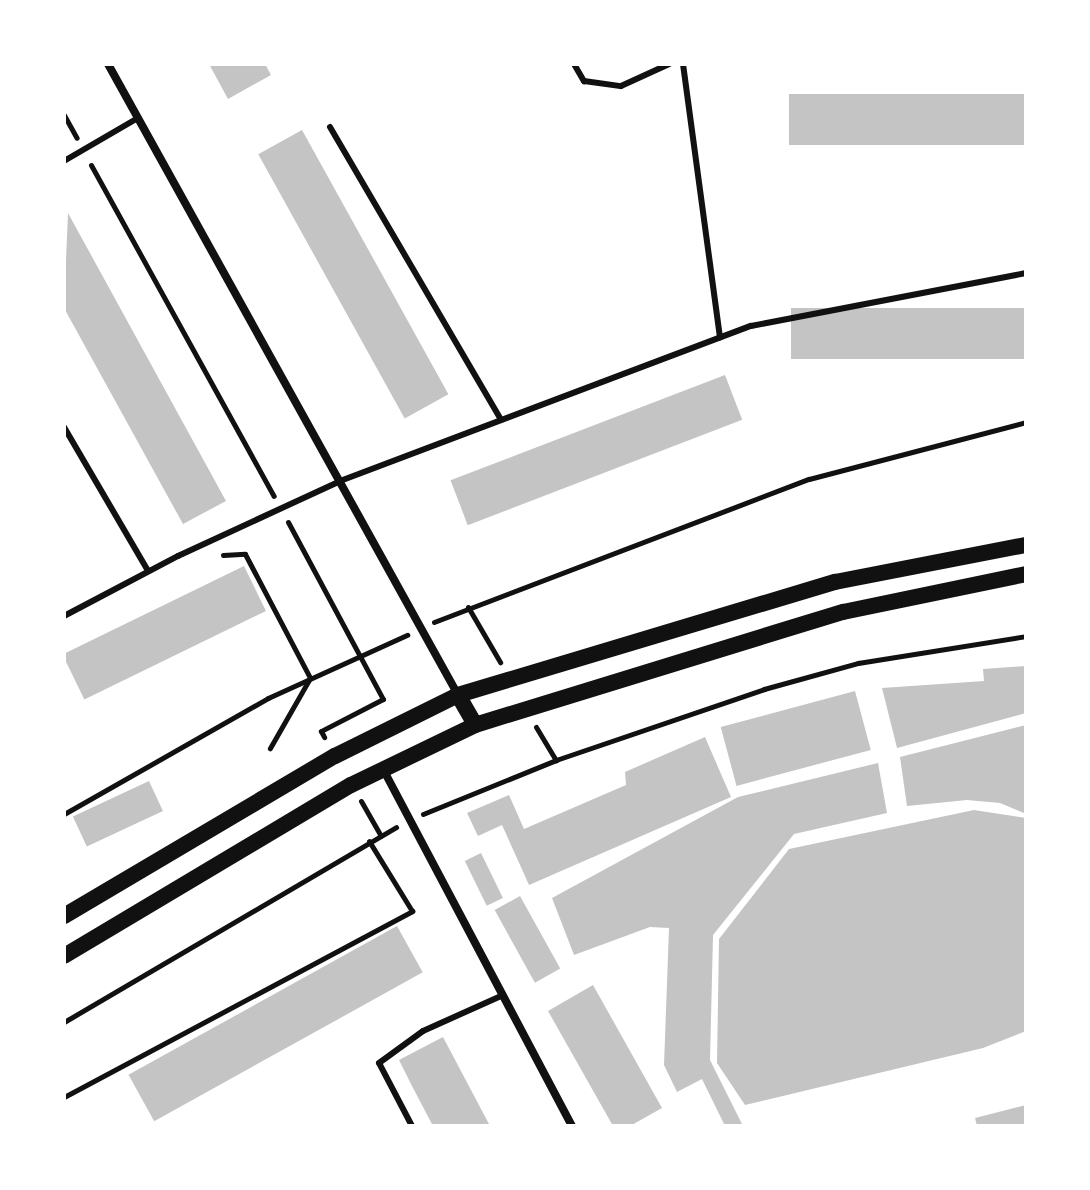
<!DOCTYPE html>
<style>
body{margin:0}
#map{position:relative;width:1090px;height:1190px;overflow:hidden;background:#fff;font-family:"Golos Text",sans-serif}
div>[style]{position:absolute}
.building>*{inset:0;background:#c4c4c4;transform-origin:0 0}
.path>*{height:5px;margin:-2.5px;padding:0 2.5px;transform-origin:2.5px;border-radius:2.5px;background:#111}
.service>*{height:6px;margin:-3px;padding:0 3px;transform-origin:3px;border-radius:3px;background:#111}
.minor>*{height:8px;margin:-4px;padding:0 4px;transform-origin:4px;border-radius:4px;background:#111}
.secondary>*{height:16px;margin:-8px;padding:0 8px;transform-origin:8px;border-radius:8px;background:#111}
span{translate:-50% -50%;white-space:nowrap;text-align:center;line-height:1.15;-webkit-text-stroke:7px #fff;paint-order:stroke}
.frame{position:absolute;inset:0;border:66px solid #fff;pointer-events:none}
</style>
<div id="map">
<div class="building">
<i style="clip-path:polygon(209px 64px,265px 64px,271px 75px,228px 99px)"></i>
<i style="left:1026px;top:94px;width:51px;height:237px;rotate:90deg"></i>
<i style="left:302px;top:130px;width:302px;height:50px;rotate:61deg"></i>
<i style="clip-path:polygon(68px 213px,226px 501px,183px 524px,64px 308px)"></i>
<i style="left:1026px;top:308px;width:51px;height:235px;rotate:90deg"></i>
<i style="left:725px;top:375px;width:48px;height:294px;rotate:69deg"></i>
<i style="left:244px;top:566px;width:50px;height:202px;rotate:64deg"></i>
<i style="clip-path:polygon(1026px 666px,1026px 713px,897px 748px,882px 688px,984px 681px,983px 669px)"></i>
<i style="left:855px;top:691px;width:61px;height:139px;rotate:75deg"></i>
<i style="clip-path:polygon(1026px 725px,1026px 814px,1000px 803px,967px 800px,907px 806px,900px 757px)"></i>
<i style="clip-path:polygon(705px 737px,731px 797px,529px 885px,502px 825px,478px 836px,467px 813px,509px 795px,524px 829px,626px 785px,625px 772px)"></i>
<i style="clip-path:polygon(878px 763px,887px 813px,794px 834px,713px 935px,710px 1060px,743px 1126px,725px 1126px,702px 1079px,677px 1092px,664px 1065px,669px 928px,650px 927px,574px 955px,552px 898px,738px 797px)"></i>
<i style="left:149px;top:781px;width:33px;height:84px;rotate:65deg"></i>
<i style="clip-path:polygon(974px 810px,1026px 818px,1026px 1031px,983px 1048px,745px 1105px,717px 1063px,719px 939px,789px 849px)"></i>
<i style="left:481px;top:853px;width:50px;height:18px;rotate:64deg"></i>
<i style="left:520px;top:896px;width:83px;height:29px;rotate:61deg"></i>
<i style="left:397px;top:926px;width:53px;height:307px;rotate:61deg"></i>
<i style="clip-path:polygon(593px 985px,662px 1108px,630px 1126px,613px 1126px,548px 1011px)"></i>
<i style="clip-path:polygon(443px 1037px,490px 1126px,433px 1126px,412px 1086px,399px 1060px)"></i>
<i style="clip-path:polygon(1026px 1105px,1026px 1126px,977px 1126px,975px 1118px)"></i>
</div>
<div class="path">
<i style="left:64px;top:115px;width:26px;rotate:61deg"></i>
<i style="left:91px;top:165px;width:378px;rotate:61.1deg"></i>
<i style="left:288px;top:522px;width:201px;rotate:61.8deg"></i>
<i style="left:383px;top:699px;width:70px;rotate:152.7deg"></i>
<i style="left:321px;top:731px;width:7px;rotate:63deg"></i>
<i style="left:223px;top:555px;width:22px;rotate:-3deg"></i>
<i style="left:245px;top:554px;width:140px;rotate:62.3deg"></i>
<i style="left:310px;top:678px;width:81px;rotate:119.7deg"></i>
<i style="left:468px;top:607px;width:64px;rotate:59.8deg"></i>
<i style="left:434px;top:622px;width:401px;rotate:-20.9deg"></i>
<i style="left:809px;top:479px;width:224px;rotate:-14.7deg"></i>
<i style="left:536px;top:727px;width:39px;rotate:59deg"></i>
<i style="left:361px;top:801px;width:40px;rotate:60.3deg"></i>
<i style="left:64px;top:814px;width:235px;rotate:-29.6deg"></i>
<i style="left:268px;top:698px;width:153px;rotate:-24.4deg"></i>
<i style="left:423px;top:814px;width:144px;rotate:-22.1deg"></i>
<i style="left:556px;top:760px;width:220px;rotate:-18.8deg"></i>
<i style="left:764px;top:689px;width:98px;rotate:-15.5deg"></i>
<i style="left:858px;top:663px;width:170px;rotate:-9.1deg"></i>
<i style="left:64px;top:1022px;width:385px;rotate:-30.4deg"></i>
<i style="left:64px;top:1097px;width:395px;rotate:-28.1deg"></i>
<i style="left:412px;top:911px;width:82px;rotate:-121.6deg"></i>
</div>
<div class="service">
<i style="left:574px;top:64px;width:20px;rotate:60deg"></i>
<i style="left:584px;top:81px;width:37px;rotate:8deg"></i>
<i style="left:621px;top:86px;width:53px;rotate:-24.6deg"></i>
<i style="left:683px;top:64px;width:276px;rotate:82.3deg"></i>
<i style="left:330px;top:127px;width:339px;rotate:59.7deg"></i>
<i style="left:64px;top:161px;width:86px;rotate:-30.2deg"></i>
<i style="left:64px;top:427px;width:167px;rotate:59.7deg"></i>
<i style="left:64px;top:616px;width:129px;rotate:-27.8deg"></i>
<i style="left:178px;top:556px;width:179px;rotate:-24.8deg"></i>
<i style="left:340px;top:481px;width:439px;rotate:-20.7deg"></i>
<i style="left:751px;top:326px;width:280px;rotate:-10.9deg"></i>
<i style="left:412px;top:1126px;width:71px;rotate:-117.6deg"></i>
<i style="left:379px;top:1063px;width:54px;rotate:-36deg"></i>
<i style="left:423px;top:1031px;width:88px;rotate:-24.2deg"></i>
</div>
<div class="minor">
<i style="left:108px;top:64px;width:722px;rotate:60.98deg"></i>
<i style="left:383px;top:769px;width:404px;rotate:62.1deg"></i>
</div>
<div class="secondary">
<i style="left:458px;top:695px;width:34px;rotate:60deg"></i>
<i style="left:64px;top:916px;width:315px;rotate:-30.6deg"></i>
<i style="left:335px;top:756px;width:137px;rotate:-26.4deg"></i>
<i style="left:458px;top:695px;width:394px;rotate:-16.7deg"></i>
<i style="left:835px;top:582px;width:195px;rotate:-11deg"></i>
<i style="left:64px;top:956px;width:334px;rotate:-30.8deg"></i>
<i style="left:351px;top:785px;width:138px;rotate:-25.8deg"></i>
<i style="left:475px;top:725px;width:385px;rotate:-17.1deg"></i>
<i style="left:843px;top:612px;width:187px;rotate:-11.7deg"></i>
</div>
<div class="frame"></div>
</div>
